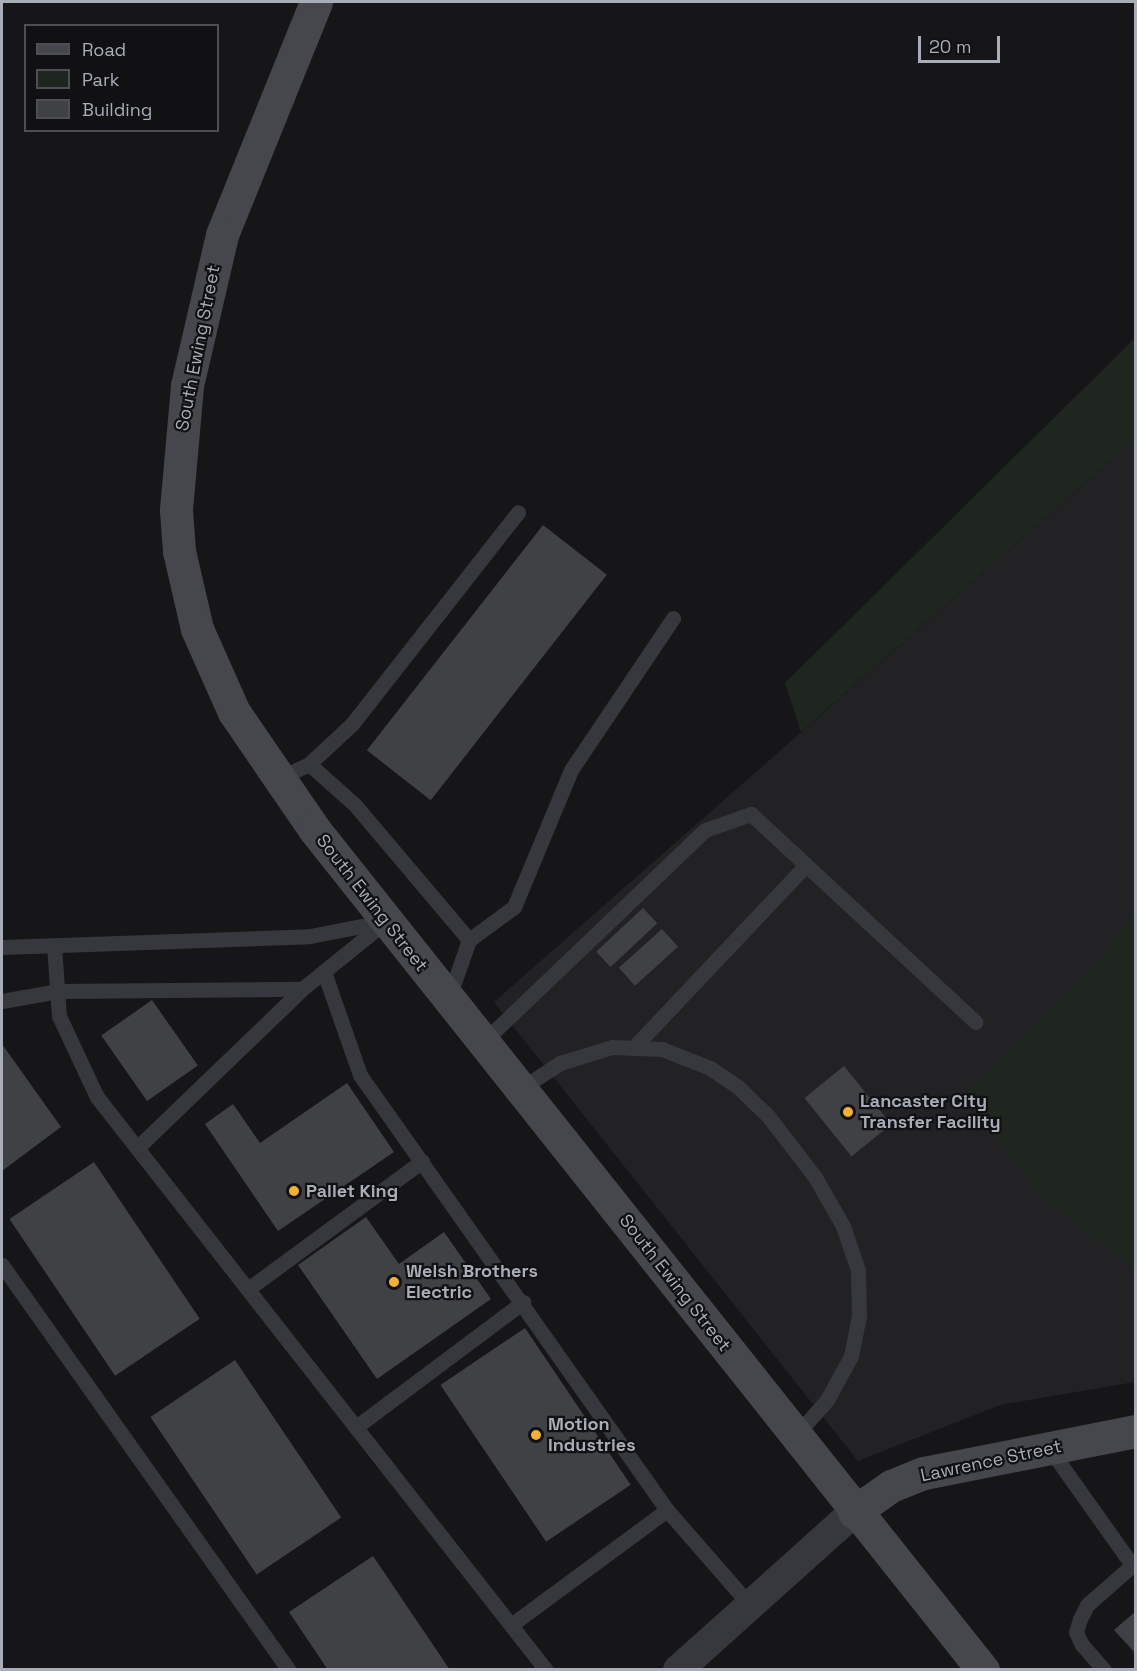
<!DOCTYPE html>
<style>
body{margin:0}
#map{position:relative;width:1137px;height:1671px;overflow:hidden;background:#161618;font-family:"Space Grotesk",sans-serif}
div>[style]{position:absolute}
.built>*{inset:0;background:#222225}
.green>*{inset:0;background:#1e261f}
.building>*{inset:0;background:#404145;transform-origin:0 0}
.lane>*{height:15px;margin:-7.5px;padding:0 7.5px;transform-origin:7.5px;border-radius:7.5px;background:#37383d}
.street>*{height:30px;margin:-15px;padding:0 15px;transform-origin:15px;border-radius:15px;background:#37383d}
.secondary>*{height:33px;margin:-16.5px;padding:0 16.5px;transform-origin:16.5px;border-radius:16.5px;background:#45474d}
.dots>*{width:16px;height:16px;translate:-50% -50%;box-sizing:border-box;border:3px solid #111113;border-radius:50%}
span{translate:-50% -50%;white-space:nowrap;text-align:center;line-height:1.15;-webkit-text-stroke:4.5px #111113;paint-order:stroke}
.street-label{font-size:18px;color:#a8adb8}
.poi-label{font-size:18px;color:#a8adb8;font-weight:700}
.left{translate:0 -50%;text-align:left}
.frame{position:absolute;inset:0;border:3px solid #a8adb8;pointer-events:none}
.legend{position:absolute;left:24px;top:24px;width:195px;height:108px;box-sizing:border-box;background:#111113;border:2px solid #4d4f55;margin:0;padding:8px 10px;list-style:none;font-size:18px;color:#a8adb8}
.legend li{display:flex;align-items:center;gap:12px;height:30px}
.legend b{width:30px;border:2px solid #4d4f55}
.scale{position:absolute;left:918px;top:36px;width:82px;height:27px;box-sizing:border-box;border:3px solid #a8adb8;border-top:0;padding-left:8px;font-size:18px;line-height:21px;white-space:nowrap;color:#a8adb8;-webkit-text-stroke:4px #111113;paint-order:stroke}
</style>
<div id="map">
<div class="built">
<i style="clip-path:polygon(1135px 439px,1135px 1382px,1000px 1405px,858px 1461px,494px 1002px)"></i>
</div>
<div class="green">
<i style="clip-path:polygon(1135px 338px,1135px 439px,801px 732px,785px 683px)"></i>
<i style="clip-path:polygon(1135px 909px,1135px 1270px,1042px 1197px,963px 1095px,1097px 966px)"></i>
</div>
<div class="building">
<i style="left:543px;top:525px;width:81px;height:286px;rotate:38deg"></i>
<i style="left:643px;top:908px;width:21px;height:64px;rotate:47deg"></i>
<i style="left:662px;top:929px;width:24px;height:58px;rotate:48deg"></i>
<i style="left:152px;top:1000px;width:80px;height:62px;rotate:55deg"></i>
<i style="clip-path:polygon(2px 1044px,61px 1127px,2px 1171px)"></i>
<i style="left:844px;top:1066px;width:75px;height:51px;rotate:51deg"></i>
<i style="clip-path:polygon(347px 1083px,394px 1152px,278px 1231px,205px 1124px,233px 1104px,260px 1143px)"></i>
<i style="left:94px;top:1162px;width:189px;height:102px;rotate:56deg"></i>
<i style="clip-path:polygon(366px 1217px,399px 1264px,444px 1232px,491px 1299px,377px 1379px,298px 1265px)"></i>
<i style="left:525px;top:1328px;width:189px;height:102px;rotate:56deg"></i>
<i style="left:235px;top:1360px;width:190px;height:102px;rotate:56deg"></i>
<i style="clip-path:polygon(373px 1556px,450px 1670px,328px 1670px,289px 1612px)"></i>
<i style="clip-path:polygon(1136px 1611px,1136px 1654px,1114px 1630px)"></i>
</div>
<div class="lane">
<i style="left:309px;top:764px;width:59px;rotate:-42.9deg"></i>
<i style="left:352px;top:724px;width:269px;rotate:-51.9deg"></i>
<i style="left:277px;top:779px;width:35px;rotate:-25deg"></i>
<i style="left:309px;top:764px;width:62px;rotate:41.7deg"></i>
<i style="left:355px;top:805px;width:177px;rotate:49.8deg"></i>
<i style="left:469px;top:940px;width:60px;rotate:109.3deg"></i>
<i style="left:469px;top:940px;width:56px;rotate:-36.3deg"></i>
<i style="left:514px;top:907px;width:148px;rotate:-67.4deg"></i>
<i style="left:571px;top:770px;width:183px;rotate:-56.1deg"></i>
<i style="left:54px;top:946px;width:70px;rotate:85.9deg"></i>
<i style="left:59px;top:1016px;width:89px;rotate:64.9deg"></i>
<i style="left:97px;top:1097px;width:728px;rotate:51.92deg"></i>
<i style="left:2px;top:947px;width:308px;rotate:-2deg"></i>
<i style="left:310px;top:936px;width:73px;rotate:-11deg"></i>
<i style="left:324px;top:972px;width:109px;rotate:70.7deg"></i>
<i style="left:360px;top:1075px;width:532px;rotate:54.79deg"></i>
<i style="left:667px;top:1510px;width:126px;rotate:48.9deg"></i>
<i style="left:2px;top:1001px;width:57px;rotate:-10.1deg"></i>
<i style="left:58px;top:991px;width:244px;rotate:-0.5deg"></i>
<i style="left:302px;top:989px;width:107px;rotate:-38.9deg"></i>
<i style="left:482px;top:1043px;width:308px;rotate:-43.7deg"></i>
<i style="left:705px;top:830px;width:49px;rotate:-19.2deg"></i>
<i style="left:751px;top:814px;width:306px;rotate:42.8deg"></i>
<i style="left:633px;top:1048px;width:252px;rotate:-46.6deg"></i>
<i style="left:520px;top:1089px;width:48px;rotate:-33deg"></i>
<i style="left:560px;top:1063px;width:54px;rotate:-17.1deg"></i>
<i style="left:612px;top:1047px;width:50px;rotate:2.3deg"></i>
<i style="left:662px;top:1049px;width:52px;rotate:21.6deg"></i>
<i style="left:710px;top:1068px;width:34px;rotate:34deg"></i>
<i style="left:738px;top:1087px;width:42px;rotate:44deg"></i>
<i style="left:768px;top:1116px;width:77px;rotate:52.4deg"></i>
<i style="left:815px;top:1177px;width:56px;rotate:60.3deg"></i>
<i style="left:843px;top:1226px;width:46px;rotate:71.2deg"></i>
<i style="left:858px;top:1270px;width:46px;rotate:88.8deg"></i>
<i style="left:859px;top:1316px;width:41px;rotate:101.3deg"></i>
<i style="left:851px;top:1356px;width:50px;rotate:118.6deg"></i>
<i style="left:827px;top:1400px;width:48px;rotate:131.6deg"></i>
<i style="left:137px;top:1148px;width:229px;rotate:-43.9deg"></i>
<i style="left:2px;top:1265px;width:496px;rotate:54.7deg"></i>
<i style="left:248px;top:1289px;width:216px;rotate:-36.3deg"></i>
<i style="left:356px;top:1427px;width:209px;rotate:-36.8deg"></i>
<i style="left:1049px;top:1448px;width:143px;rotate:54.6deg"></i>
<i style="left:511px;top:1625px;width:194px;rotate:-36.4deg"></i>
<i style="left:1104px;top:1670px;width:33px;rotate:-131deg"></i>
<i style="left:1082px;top:1645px;width:14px;rotate:-115deg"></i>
<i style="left:1076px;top:1632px;width:14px;rotate:-73deg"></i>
<i style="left:1080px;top:1619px;width:16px;rotate:-63deg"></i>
<i style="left:1087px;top:1605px;width:65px;rotate:-41.3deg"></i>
</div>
<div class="street">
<i style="left:678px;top:1670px;width:237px;rotate:-41.9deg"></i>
</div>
<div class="secondary">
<i style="left:316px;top:2px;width:251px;rotate:112deg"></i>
<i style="left:222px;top:235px;width:155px;rotate:103.1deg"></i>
<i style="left:187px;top:386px;width:124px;rotate:95.1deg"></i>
<i style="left:176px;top:510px;width:41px;rotate:85.8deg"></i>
<i style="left:179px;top:551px;width:80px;rotate:77deg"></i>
<i style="left:197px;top:629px;width:91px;rotate:66deg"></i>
<i style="left:234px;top:712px;width:142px;rotate:55.6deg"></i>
<i style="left:314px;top:829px;width:1075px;rotate:51.5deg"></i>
<i style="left:854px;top:1512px;width:45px;rotate:-35.1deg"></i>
<i style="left:891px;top:1486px;width:35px;rotate:-22deg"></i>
<i style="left:924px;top:1473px;width:216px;rotate:-11.2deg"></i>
</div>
<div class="dots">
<i style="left:848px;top:1112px;background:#f2b134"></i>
<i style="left:294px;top:1191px;background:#f2b134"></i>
<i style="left:394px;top:1282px;background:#f2b134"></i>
<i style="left:536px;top:1435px;background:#f2b134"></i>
</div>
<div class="street-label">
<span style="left:198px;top:348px;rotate:-79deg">South Ewing Street</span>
<span style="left:372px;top:903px;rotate:52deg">South Ewing Street</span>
<span style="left:675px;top:1283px;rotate:52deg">South Ewing Street</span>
<span style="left:991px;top:1461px;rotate:-12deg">Lawrence Street</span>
</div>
<div class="poi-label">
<span class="left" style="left:860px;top:1112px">Lancaster City<br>Transfer Facility</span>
<span class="left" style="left:306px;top:1191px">Pallet King</span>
<span class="left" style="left:406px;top:1282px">Welsh Brothers<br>Electric</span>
<span class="left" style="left:548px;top:1435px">Motion<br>Industries</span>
</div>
<div class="frame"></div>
<ul class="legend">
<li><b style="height:8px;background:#45474d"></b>Road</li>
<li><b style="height:16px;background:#1e261f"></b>Park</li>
<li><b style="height:16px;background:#404145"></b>Building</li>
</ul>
<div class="scale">20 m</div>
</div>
